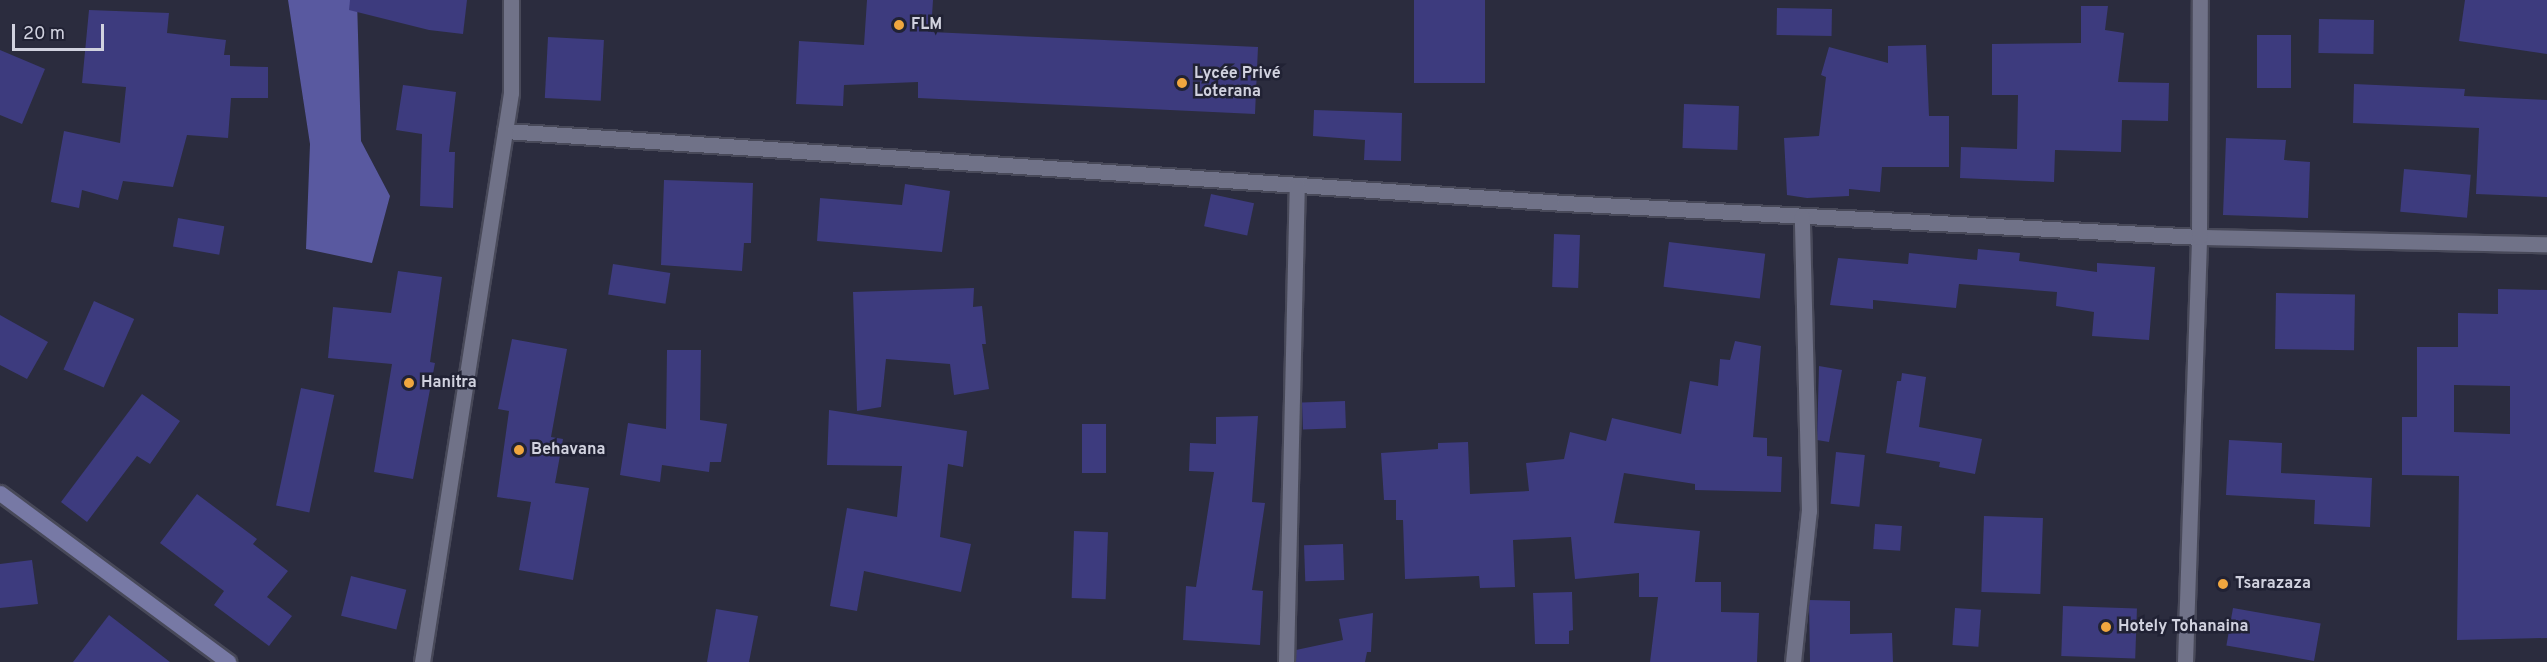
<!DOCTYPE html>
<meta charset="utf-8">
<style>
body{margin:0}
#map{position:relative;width:2547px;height:662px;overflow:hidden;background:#2b2c3e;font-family:Overpass,sans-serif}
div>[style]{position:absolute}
.forest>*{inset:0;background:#5959a0}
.building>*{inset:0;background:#3d3b7e;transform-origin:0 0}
.roads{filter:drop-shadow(2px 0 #484959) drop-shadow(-2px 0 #484959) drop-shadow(0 2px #484959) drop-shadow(0 -2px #484959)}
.minor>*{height:15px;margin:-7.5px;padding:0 7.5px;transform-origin:7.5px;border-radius:7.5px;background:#707288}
.secondary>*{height:15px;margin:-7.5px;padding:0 7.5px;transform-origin:7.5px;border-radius:7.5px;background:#7779a5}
.dots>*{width:16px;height:16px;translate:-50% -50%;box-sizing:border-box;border:3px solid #212234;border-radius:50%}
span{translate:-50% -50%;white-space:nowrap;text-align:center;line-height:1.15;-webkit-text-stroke:5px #212234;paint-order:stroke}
.poi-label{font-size:16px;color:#d1d2df;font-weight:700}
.left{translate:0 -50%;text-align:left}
.scale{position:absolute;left:12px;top:24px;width:92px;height:27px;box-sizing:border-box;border:3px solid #d1d2df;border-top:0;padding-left:8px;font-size:18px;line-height:21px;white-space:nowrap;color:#d1d2df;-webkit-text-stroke:4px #212234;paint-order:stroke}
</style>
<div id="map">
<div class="forest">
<i style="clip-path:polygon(288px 0,357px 0,361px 141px,390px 196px,372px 263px,306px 249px,310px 144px)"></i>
</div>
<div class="building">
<i style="clip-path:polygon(350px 0,467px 0,463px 34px,429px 30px,349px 10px)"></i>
<i style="clip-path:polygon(867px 0,933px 0,931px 32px,1258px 47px,1255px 114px,918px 98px,918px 82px,844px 85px,843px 106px,796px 104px,799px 41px,864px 45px)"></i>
<i style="left:1414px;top:0;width:71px;height:83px"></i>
<i style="clip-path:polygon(2465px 0,2547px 0,2547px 54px,2459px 41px)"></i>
<i style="clip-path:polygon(2081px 6px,2108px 6px,2105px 30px,2124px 33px,2118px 82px,2169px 83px,2168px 121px,2122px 120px,2121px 152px,2055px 150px,2054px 182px,1960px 178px,1961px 147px,2017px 149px,2018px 95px,1992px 95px,1992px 44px,2081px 43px)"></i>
<i style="left:1777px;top:8px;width:55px;height:27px;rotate:1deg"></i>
<i style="clip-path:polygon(89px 10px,169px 13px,167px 33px,226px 40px,224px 55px,230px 55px,230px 66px,268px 67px,268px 98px,231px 98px,228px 138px,187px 135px,173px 187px,123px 181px,118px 200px,82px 190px,79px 208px,51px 202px,64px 131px,120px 143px,126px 87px,82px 83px)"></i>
<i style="left:2319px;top:19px;width:55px;height:34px;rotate:1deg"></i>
<i style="left:2257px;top:35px;width:34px;height:53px"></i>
<i style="left:548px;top:37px;width:56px;height:61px;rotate:3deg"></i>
<i style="clip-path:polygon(1926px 45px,1929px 116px,1949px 116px,1949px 167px,1882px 167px,1880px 192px,1849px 189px,1849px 196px,1807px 198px,1787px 195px,1784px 138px,1819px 136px,1826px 77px,1821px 75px,1829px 47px,1888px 63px,1888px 46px)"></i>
<i style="clip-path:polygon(0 50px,45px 69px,22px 124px,0 115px)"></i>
<i style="clip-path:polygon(2354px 84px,2465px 89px,2464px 96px,2547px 100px,2547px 197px,2476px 194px,2479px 128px,2353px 123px)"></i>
<i style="clip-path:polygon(403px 85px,456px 92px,449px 152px,455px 152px,453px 208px,420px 206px,422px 134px,396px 130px)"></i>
<i style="left:1684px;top:104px;width:55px;height:44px;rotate:2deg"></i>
<i style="clip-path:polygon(1314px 110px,1402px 113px,1401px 161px,1364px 160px,1365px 140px,1313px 136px)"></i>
<i style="clip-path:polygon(2226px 138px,2286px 140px,2284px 160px,2310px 162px,2308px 218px,2223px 215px)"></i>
<i style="left:2404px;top:169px;width:67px;height:43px;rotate:5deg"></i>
<i style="clip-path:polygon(664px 180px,753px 183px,751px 243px,744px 243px,742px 271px,661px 265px)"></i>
<i style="clip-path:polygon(905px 184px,950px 191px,942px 252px,817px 241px,820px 198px,902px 205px)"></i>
<i style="left:1211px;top:194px;width:44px;height:33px;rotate:12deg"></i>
<i style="left:178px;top:218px;width:47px;height:29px;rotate:10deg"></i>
<i style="left:1554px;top:234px;width:26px;height:53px;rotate:2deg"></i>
<i style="left:1669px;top:242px;width:97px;height:45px;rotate:7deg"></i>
<i style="clip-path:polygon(1978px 249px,2020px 253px,2019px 261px,2097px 272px,2097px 263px,2155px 267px,2149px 340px,2092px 336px,2094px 312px,2056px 306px,2057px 292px,1959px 284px,1956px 308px,1873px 300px,1873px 309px,1830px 305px,1838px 258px,1908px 264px,1909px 253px,1977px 260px)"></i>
<i style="left:613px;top:264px;width:58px;height:31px;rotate:9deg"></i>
<i style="clip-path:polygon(398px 271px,442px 277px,430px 362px,435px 363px,413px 479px,374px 472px,392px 364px,328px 358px,333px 307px,391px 313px)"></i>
<i style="clip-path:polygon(974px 288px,973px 307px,982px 306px,986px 344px,982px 344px,989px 389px,954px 395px,950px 364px,886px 359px,881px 407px,857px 411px,853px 292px)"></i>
<i style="clip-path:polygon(evenodd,2498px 289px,2547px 290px,2547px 638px,2457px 640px,2459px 476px,2402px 475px,2402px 417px,2417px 417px,2417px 347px,2458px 347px,2458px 313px,2498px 314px,2498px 289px,2454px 385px,2510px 386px,2510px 434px,2454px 432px,2454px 385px)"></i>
<i style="left:2276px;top:293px;width:79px;height:56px;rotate:1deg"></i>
<i style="left:94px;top:301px;width:44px;height:75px;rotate:24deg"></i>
<i style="clip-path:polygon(0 315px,48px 342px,27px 379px,0 365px)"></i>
<i style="clip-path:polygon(512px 339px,567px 349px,551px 437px,563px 439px,555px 483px,589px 488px,573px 580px,519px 570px,531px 502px,497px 497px,509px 411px,498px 409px)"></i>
<i style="clip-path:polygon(1735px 341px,1761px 346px,1753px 437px,1767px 438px,1767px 456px,1782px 457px,1781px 492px,1695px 490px,1695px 484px,1624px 473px,1614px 523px,1700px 531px,1695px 582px,1721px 582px,1721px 612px,1759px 613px,1757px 662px,1650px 662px,1658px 597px,1639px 597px,1639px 573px,1575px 579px,1571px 537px,1513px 540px,1515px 587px,1480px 588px,1479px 576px,1405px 579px,1403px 520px,1396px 520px,1396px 500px,1384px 500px,1381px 453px,1438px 449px,1438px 443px,1468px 442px,1470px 494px,1529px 491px,1526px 463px,1564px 459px,1570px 432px,1606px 441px,1612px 418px,1681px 434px,1690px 381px,1718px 386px,1720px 359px,1730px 360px)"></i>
<i style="clip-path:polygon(667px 350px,701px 350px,700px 420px,727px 424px,721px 462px,710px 462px,709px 472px,662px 465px,660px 482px,620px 475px,628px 423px,666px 429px)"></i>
<i style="clip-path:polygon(1819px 366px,1842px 370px,1829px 442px,1817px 440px)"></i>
<i style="clip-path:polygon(1902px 373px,1926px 377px,1919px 427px,1982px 439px,1975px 474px,1939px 467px,1940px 462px,1886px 453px,1897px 381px,1901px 381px)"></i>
<i style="left:301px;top:388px;width:34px;height:120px;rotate:12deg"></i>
<i style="clip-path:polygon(142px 394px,180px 421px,150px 464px,137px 456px,87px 522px,61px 502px)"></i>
<i style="left:1345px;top:401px;width:27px;height:43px;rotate:88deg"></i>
<i style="clip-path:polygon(829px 410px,967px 431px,963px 467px,948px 464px,940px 537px,971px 544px,961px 592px,864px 571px,857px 611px,830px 606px,847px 508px,897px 517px,902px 466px,827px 465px)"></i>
<i style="clip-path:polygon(1258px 416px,1252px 502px,1265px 503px,1252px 590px,1263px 591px,1260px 645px,1183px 640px,1186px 586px,1196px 587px,1214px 472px,1189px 471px,1190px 443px,1216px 444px,1216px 417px)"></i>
<i style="left:1082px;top:424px;width:24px;height:49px"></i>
<i style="clip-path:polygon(2229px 440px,2282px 443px,2281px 473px,2372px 478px,2370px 527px,2314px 524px,2315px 500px,2226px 495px)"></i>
<i style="left:1836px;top:452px;width:29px;height:52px;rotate:6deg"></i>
<i style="clip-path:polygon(197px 494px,257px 539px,253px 544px,288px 571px,267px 597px,292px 616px,269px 646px,214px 605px,224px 591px,160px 543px)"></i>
<i style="left:1984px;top:516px;width:59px;height:76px;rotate:2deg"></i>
<i style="left:1875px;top:524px;width:27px;height:25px;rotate:4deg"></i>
<i style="left:1074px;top:531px;width:34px;height:67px;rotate:2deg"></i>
<i style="left:1343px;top:544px;width:36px;height:39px;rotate:88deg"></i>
<i style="clip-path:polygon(32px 560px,38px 604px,0 608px,0 564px)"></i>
<i style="left:351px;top:576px;width:57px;height:41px;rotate:14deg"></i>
<i style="clip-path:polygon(1572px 592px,1573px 630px,1569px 631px,1569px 644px,1535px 644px,1533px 593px)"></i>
<i style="clip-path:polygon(1809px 600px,1850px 601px,1850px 634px,1892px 633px,1893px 662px,1810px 662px)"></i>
<i style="left:2063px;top:606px;width:74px;height:50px;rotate:2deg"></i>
<i style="left:1955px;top:608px;width:26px;height:37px;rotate:4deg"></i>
<i style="left:2233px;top:608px;width:89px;height:38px;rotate:10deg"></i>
<i style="clip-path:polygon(716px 609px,758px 616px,749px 662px,707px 662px)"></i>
<i style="clip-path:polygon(1373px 613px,1371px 652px,1367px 652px,1365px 662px,1296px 662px,1296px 650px,1343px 640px,1339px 619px)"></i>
<i style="clip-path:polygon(109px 615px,170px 662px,73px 662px)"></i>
</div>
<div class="roads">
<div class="minor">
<i style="left:505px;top:131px;width:1061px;rotate:3.89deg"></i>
<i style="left:1564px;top:203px;width:636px;rotate:3.06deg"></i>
<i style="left:2199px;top:237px;width:348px;rotate:1.2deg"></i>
<i style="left:422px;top:662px;width:576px;rotate:-81.11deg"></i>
<i style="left:511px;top:93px;width:93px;rotate:-90deg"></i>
<i style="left:1286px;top:662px;width:477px;rotate:-88.7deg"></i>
<i style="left:1793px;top:662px;width:152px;rotate:-84deg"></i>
<i style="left:1809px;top:511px;width:295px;rotate:-91.4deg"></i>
<i style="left:2185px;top:662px;width:425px;rotate:-88.1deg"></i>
<i style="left:2199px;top:237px;width:237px;rotate:-89.8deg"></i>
</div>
<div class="secondary">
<i style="left:0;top:493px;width:284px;rotate:36.5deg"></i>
</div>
</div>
<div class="dots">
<i style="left:899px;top:25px;background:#f0a63f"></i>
<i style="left:1182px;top:83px;background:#f0a63f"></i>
<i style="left:409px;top:383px;background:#f0a63f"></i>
<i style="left:519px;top:450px;background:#f0a63f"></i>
<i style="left:2223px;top:584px;background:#f0a63f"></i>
<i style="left:2106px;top:627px;background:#f0a63f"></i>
</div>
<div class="poi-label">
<span class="left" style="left:911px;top:25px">FLM</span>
<span class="left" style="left:1194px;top:83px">Lycée Privé<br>Loterana</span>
<span class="left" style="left:421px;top:383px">Hanitra</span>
<span class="left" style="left:531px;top:450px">Behavana</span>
<span class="left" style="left:2235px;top:584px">Tsarazaza</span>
<span class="left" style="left:2118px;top:627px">Hotely Tohanaina</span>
</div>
<div class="scale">20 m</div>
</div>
